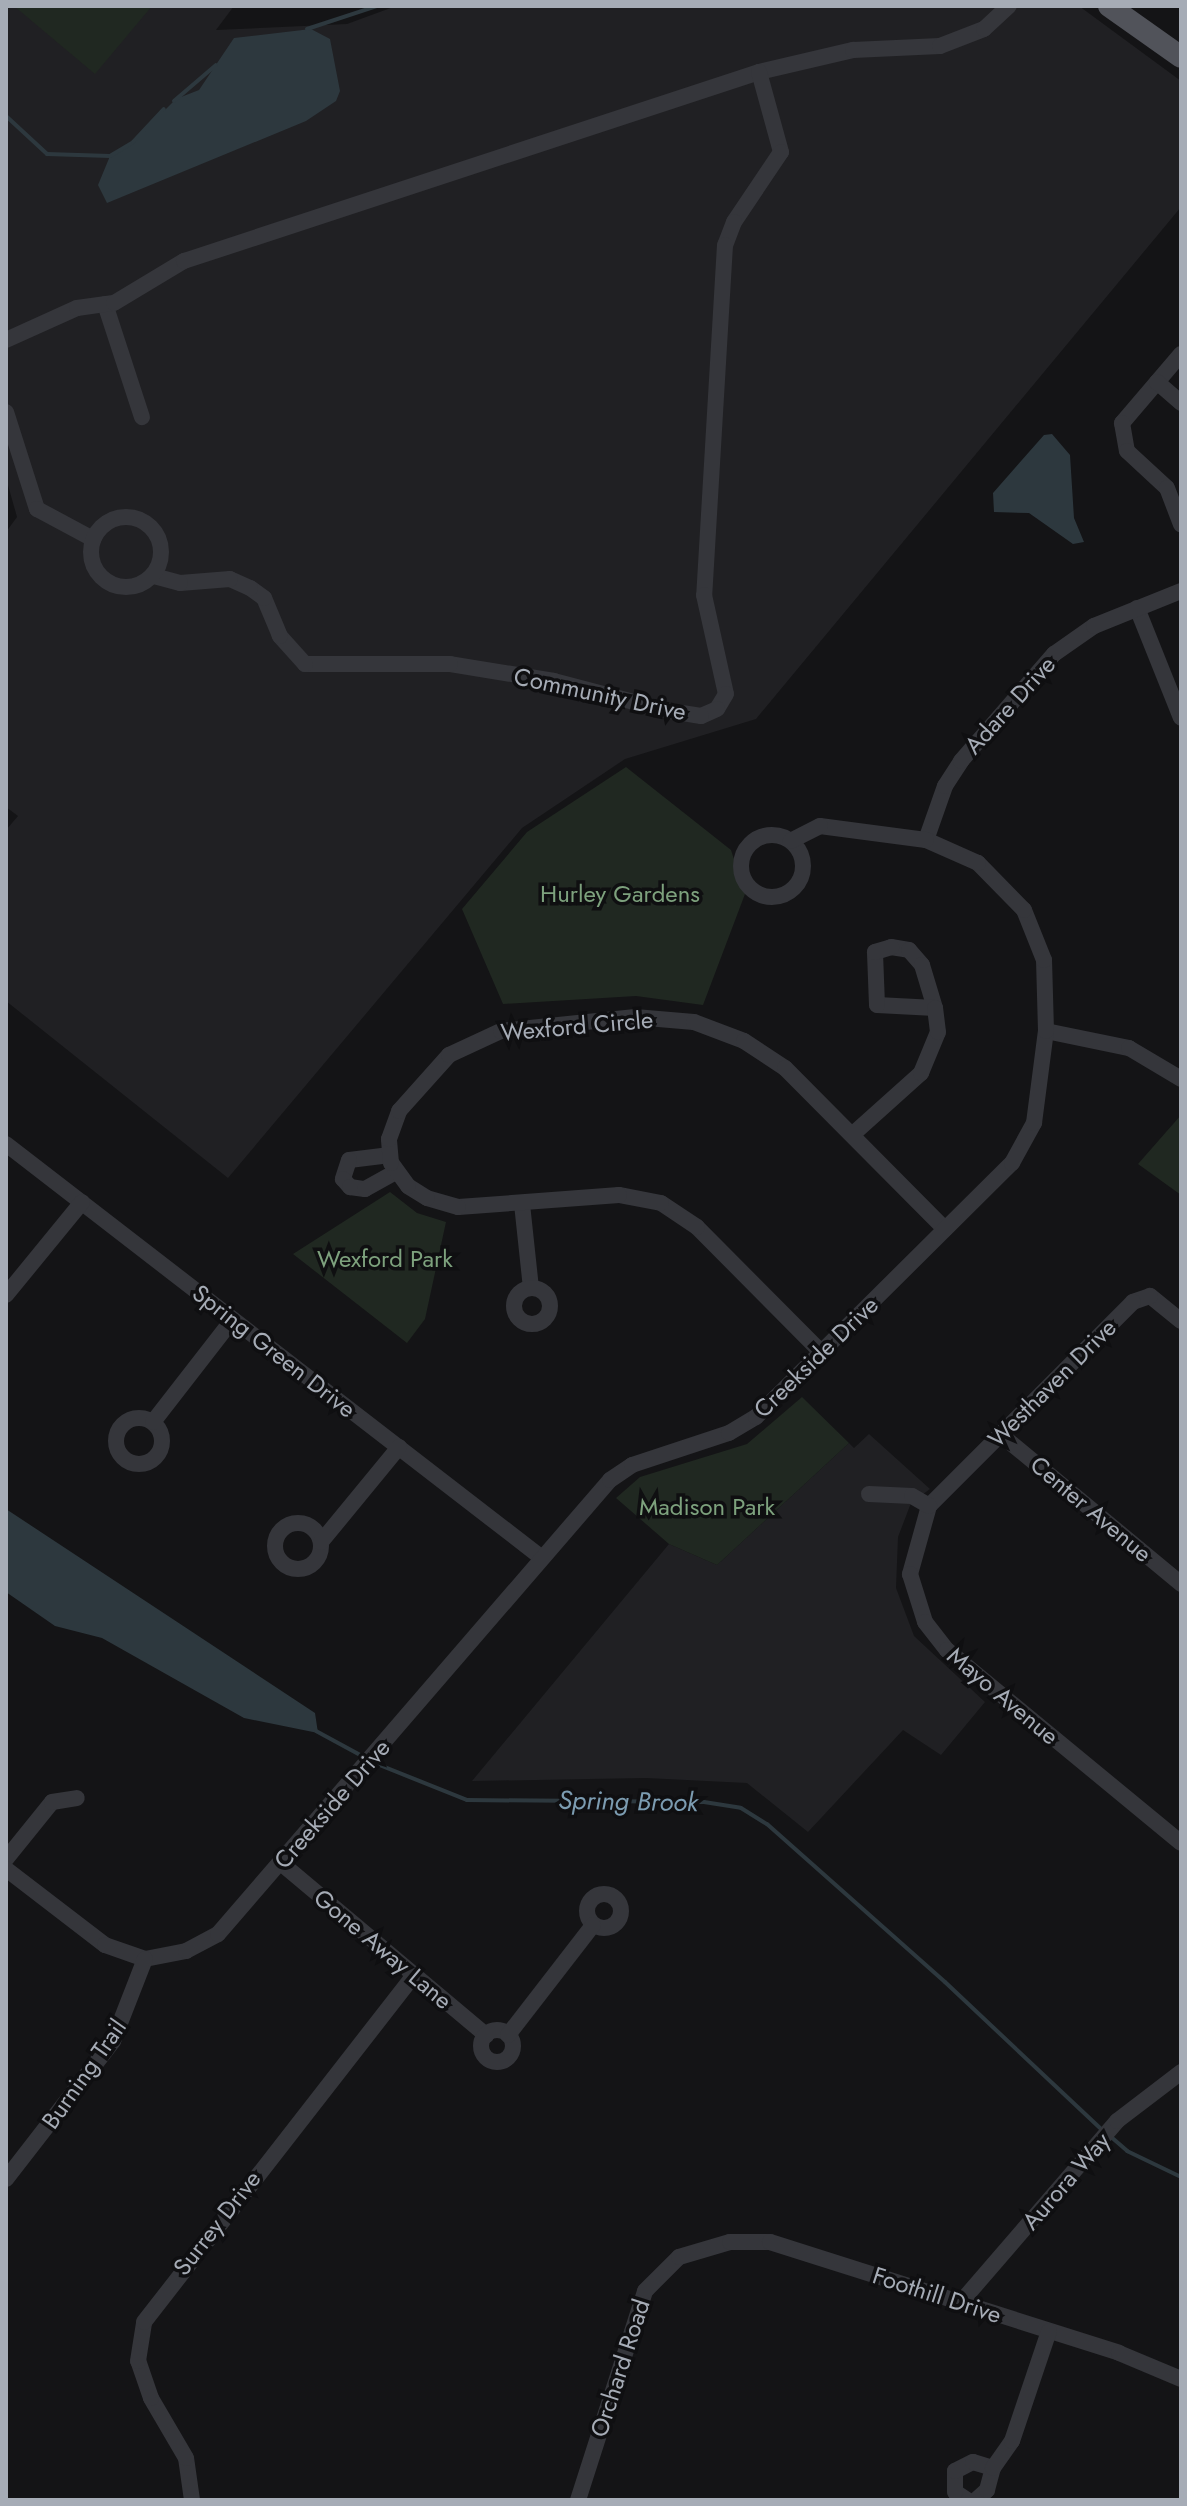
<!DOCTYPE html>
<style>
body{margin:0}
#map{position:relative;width:1187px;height:2506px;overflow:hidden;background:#141416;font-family:Jost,sans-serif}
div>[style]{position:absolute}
.built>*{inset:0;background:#202023}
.green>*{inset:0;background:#202821}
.water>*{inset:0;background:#2d383e}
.stream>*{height:4px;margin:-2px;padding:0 2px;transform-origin:2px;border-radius:2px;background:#2d383e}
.minor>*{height:16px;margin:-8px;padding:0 8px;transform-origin:8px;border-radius:8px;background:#35363b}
.minor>.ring{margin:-8px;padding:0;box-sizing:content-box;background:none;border:16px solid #35363b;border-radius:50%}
.major>*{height:22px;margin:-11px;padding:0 11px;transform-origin:11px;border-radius:11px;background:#51535a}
span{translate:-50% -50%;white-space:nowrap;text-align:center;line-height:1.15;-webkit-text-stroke:7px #0f0f11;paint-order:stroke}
.street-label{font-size:24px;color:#a6acb6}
.park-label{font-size:24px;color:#7da17d}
.water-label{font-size:26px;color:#7c9cb1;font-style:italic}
.frame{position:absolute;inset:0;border:8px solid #a6acb6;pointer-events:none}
</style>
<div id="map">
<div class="built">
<i style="clip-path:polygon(6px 6px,234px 6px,216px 30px,347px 24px,396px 6px,1079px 6px,1181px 81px,1181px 207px,756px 719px,625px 759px,522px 828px,228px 1178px,6px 1001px,6px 830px,18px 816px,6px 807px,6px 532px,17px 517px,6px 478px)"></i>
<i style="clip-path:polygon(869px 1434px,930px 1489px,911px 1503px,898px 1537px,896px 1588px,914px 1636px,985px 1702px,941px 1755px,903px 1730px,808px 1832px,747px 1783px,646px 1778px,472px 1781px,669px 1544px,717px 1565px,849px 1443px,854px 1448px)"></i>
</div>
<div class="green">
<i style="clip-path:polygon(14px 6px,152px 6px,95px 74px)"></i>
<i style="clip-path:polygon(626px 767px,731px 850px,745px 894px,703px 1005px,636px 996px,503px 1004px,462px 909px,527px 832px)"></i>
<i style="clip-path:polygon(1181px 1115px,1181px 1195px,1138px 1164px)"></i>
<i style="clip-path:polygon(390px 1192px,417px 1213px,446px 1222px,425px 1319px,407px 1343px,293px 1254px)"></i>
<i style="clip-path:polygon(802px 1397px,849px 1443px,717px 1565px,669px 1544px,616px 1498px,640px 1477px,747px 1444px)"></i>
</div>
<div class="water">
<i style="clip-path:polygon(311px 29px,330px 39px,340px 91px,336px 101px,306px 121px,107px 203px,98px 185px,110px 156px,133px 142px,176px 99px,199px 90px,234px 38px)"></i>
<i style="clip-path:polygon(1052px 434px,1070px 455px,1074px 518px,1084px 542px,1073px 544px,1029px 513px,994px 512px,993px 493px,1044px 435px)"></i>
<i style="clip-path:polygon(6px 1509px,315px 1713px,318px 1733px,244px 1718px,102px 1638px,55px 1626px,6px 1592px)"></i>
</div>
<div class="stream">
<i style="left:307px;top:29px;width:74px;rotate:-18.2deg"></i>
<i style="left:174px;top:101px;width:55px;rotate:-40.6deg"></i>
<i style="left:6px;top:116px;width:56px;rotate:42.8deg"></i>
<i style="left:47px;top:154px;width:63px;rotate:1.8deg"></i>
<i style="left:110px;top:156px;width:27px;rotate:-31deg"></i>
<i style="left:133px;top:142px;width:45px;rotate:-46.8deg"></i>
<i style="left:316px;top:1731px;width:55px;rotate:28.4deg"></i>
<i style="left:372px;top:1762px;width:102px;rotate:21.8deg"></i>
<i style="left:467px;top:1800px;width:237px;rotate:0.5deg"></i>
<i style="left:704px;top:1802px;width:37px;rotate:9deg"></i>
<i style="left:741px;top:1808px;width:31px;rotate:32deg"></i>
<i style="left:767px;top:1824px;width:238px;rotate:41.6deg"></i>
<i style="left:945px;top:1982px;width:217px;rotate:43.3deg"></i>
<i style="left:1110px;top:2136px;width:23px;rotate:41deg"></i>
<i style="left:1127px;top:2151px;width:60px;rotate:25.7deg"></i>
</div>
<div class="minor">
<i style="left:759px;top:72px;width:97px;rotate:-13.2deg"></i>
<i style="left:853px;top:50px;width:87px;rotate:-2.6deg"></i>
<i style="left:940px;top:46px;width:47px;rotate:-21.1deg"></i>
<i style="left:984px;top:29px;width:34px;rotate:-43deg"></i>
<i style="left:105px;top:304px;width:119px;rotate:71.9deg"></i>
<i style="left:6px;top:340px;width:78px;rotate:-24.3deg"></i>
<i style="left:77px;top:308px;width:37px;rotate:-8deg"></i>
<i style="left:114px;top:303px;width:82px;rotate:-31deg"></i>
<i style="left:184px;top:261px;width:605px;rotate:-18.2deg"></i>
<i style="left:759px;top:72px;width:83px;rotate:74.6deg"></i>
<i style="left:781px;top:152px;width:84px;rotate:123.9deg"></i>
<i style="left:734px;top:222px;width:25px;rotate:111deg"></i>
<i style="left:725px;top:245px;width:351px;rotate:93.4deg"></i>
<i style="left:704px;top:595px;width:101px;rotate:77.5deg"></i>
<i style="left:726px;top:694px;width:17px;rotate:121deg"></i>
<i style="left:717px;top:709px;width:17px;rotate:156deg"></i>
<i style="left:701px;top:716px;width:37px;rotate:-171deg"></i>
<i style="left:664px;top:710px;width:114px;rotate:-165.2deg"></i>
<i style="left:554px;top:681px;width:105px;rotate:-170.7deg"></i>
<i style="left:450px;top:664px;width:145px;rotate:180deg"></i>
<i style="left:305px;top:664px;width:38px;rotate:-132deg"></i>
<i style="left:280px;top:636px;width:41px;rotate:-112.8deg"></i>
<i style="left:264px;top:598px;width:17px;rotate:-144deg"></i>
<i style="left:250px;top:588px;width:22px;rotate:-156deg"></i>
<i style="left:230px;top:579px;width:50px;rotate:175.4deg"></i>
<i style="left:180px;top:583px;width:28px;rotate:-165deg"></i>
<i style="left:1181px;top:354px;width:91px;rotate:130.5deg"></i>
<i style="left:1122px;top:423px;width:28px;rotate:80deg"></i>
<i style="left:1127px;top:451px;width:54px;rotate:42.8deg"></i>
<i style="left:1167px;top:488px;width:39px;rotate:69deg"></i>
<i style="left:1157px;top:382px;width:32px;rotate:41deg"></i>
<i style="left:6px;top:412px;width:102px;rotate:72.3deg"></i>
<i style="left:37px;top:509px;width:64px;rotate:28.2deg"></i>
<i class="ring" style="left:91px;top:517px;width:54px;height:54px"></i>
<i style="left:1137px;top:608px;width:118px;rotate:68.2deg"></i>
<i class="ring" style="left:741px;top:835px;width:46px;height:46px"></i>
<i style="left:926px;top:840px;width:57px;rotate:-70.6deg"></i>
<i style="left:945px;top:786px;width:30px;rotate:-57deg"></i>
<i style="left:961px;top:761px;width:142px;rotate:-49deg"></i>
<i style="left:1054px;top:654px;width:49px;rotate:-35deg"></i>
<i style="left:1094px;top:626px;width:94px;rotate:-21.9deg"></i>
<i style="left:891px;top:947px;width:18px;rotate:9deg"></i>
<i style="left:909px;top:950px;width:20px;rotate:49deg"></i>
<i style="left:922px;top:965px;width:45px;rotate:73.2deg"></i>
<i style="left:935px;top:1008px;width:58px;rotate:-177deg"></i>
<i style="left:877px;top:1005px;width:53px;rotate:-92.2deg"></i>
<i style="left:875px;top:952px;width:17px;rotate:-17deg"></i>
<i style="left:1046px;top:1031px;width:85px;rotate:11.6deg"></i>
<i style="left:1129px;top:1048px;width:61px;rotate:30.8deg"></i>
<i style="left:852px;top:1135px;width:93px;rotate:-41.9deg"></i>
<i style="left:921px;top:1073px;width:44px;rotate:-67.5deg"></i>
<i style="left:938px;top:1032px;width:24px;rotate:-97deg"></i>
<i style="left:6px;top:1144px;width:677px;rotate:37.68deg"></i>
<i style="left:390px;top:1155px;width:41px;rotate:173deg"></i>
<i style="left:349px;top:1160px;width:20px;rotate:108deg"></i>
<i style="left:343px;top:1179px;width:11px;rotate:49deg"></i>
<i style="left:350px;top:1187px;width:15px;rotate:8deg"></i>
<i style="left:365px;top:1189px;width:35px;rotate:-29deg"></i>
<i style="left:522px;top:1204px;width:84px;rotate:83.9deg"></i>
<i class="ring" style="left:514px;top:1288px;width:20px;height:20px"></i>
<i style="left:6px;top:1295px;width:120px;rotate:-50.7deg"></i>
<i style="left:1181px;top:1321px;width:40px;rotate:-141deg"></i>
<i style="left:1150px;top:1296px;width:18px;rotate:161deg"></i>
<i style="left:1133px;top:1302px;width:288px;rotate:135deg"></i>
<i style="left:929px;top:1506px;width:71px;rotate:105.6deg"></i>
<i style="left:910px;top:1574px;width:50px;rotate:72.6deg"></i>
<i style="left:925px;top:1622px;width:36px;rotate:52deg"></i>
<i style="left:947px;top:1650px;width:303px;rotate:39.5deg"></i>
<i style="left:821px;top:1352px;width:176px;rotate:-134.8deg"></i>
<i style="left:697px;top:1227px;width:43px;rotate:-146.3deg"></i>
<i style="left:661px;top:1203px;width:43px;rotate:-169.2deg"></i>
<i style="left:619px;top:1195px;width:161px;rotate:175.7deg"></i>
<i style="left:458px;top:1207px;width:32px;rotate:-164deg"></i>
<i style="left:427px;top:1198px;width:22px;rotate:-148deg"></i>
<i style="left:408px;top:1186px;width:29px;rotate:-126deg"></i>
<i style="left:391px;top:1163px;width:24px;rotate:-95deg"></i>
<i style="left:389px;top:1139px;width:30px;rotate:-70deg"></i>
<i style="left:399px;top:1111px;width:75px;rotate:-48.2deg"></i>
<i style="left:449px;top:1055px;width:57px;rotate:-24.8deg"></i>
<i style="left:501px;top:1031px;width:135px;rotate:-6deg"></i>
<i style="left:635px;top:1017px;width:59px;rotate:4.8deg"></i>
<i style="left:694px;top:1022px;width:53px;rotate:20.8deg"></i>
<i style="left:744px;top:1041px;width:49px;rotate:33.4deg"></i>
<i style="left:785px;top:1068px;width:227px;rotate:45.2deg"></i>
<i class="ring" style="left:116px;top:1418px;width:30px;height:30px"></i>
<i style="left:153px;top:1422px;width:130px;rotate:-52.2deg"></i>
<i style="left:1000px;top:1434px;width:235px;rotate:39.6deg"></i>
<i style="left:869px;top:1494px;width:43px;rotate:2.7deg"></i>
<i style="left:912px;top:1496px;width:20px;rotate:30deg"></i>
<i class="ring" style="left:275px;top:1523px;width:30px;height:30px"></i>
<i style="left:321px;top:1542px;width:123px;rotate:-50.6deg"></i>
<i style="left:6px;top:1859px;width:73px;rotate:-51.1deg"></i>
<i style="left:52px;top:1802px;width:25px;rotate:-9deg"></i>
<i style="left:281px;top:1863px;width:268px;rotate:40deg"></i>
<i style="left:6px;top:1869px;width:125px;rotate:37.5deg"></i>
<i style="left:105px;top:1945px;width:42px;rotate:19.3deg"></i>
<i style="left:145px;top:1959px;width:42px;rotate:-11deg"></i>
<i style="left:186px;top:1951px;width:36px;rotate:-28deg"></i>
<i style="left:218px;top:1934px;width:600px;rotate:-49.19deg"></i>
<i style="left:610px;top:1480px;width:27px;rotate:-34deg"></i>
<i style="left:632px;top:1465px;width:102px;rotate:-18.3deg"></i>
<i style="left:729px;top:1433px;width:31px;rotate:-31deg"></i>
<i style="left:756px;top:1417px;width:361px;rotate:-44.8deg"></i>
<i style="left:1012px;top:1163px;width:46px;rotate:-61.2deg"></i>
<i style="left:1034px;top:1123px;width:93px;rotate:-82.6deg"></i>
<i style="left:1046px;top:1031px;width:71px;rotate:-91.6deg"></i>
<i style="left:1044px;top:960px;width:54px;rotate:-111.8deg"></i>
<i style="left:1024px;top:910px;width:66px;rotate:-134.4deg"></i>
<i style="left:978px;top:863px;width:57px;rotate:-156.1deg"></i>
<i style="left:926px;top:840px;width:107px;rotate:-172.5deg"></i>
<i style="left:820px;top:826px;width:33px;rotate:153deg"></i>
<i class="ring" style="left:587px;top:1894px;width:18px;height:18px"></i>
<i class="ring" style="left:481px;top:2030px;width:16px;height:16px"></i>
<i style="left:508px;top:2035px;width:139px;rotate:-52.3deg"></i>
<i style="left:6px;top:2179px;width:175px;rotate:-52.2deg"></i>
<i style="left:113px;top:2041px;width:88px;rotate:-68.7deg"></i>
<i style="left:961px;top:2302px;width:239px;rotate:-49.2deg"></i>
<i style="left:1117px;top:2121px;width:81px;rotate:-37.4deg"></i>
<i style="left:192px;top:2500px;width:42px;rotate:-98.1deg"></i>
<i style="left:186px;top:2458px;width:69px;rotate:-120.3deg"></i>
<i style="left:151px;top:2398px;width:39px;rotate:-109deg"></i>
<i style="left:138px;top:2361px;width:39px;rotate:-81deg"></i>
<i style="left:144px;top:2322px;width:438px;rotate:-52.1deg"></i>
<i style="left:578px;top:2500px;width:219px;rotate:-72.2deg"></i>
<i style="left:645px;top:2291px;width:48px;rotate:-45deg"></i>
<i style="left:679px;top:2257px;width:53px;rotate:-16.4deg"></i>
<i style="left:730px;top:2242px;width:40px"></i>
<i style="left:770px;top:2242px;width:366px;rotate:17.6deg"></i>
<i style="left:1119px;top:2353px;width:67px;rotate:22.8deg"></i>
<i style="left:967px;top:2500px;width:14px;rotate:-146deg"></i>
<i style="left:955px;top:2492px;width:21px;rotate:-90deg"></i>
<i style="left:955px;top:2471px;width:20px;rotate:-27deg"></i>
<i style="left:973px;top:2462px;width:21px;rotate:17deg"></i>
<i style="left:976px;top:2500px;width:15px;rotate:-42deg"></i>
<i style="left:987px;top:2490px;width:23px;rotate:-75deg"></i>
<i style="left:993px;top:2468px;width:33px;rotate:-55deg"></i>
<i style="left:1012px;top:2441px;width:116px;rotate:-71.4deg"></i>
</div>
<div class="major">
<i style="left:1109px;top:6px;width:88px;rotate:35.3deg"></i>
</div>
<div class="street-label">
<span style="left:600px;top:694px;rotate:12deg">Community Drive</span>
<span style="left:1010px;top:705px;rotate:-48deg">Adare Drive</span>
<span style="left:577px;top:1026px;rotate:-5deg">Wexford Circle</span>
<span style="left:274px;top:1351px;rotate:38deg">Spring Green Drive</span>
<span style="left:816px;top:1357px;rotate:-44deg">Creekside Drive</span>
<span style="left:1052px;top:1383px;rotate:-45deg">Westhaven Drive</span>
<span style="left:1091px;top:1509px;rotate:40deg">Center Avenue</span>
<span style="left:1003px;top:1696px;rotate:40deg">Mayo Avenue</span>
<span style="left:332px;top:1804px;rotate:-49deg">Creekside Drive</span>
<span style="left:383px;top:1949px;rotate:40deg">Gone Away Lane</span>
<span style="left:84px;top:2074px;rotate:-55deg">Burning Trail</span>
<span style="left:1066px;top:2181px;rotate:-49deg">Aurora Way</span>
<span style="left:217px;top:2223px;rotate:-52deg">Surrey Drive</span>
<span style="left:937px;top:2295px;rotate:18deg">Foothill Drive</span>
<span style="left:620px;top:2368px;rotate:-72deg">Orchard Road</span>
</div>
<div class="park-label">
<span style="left:620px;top:894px">Hurley Gardens</span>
<span style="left:385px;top:1259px">Wexford Park</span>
<span style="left:707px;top:1507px">Madison Park</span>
</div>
<div class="water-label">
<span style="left:628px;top:1802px;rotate:1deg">Spring Brook</span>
</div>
<div class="frame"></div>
</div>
